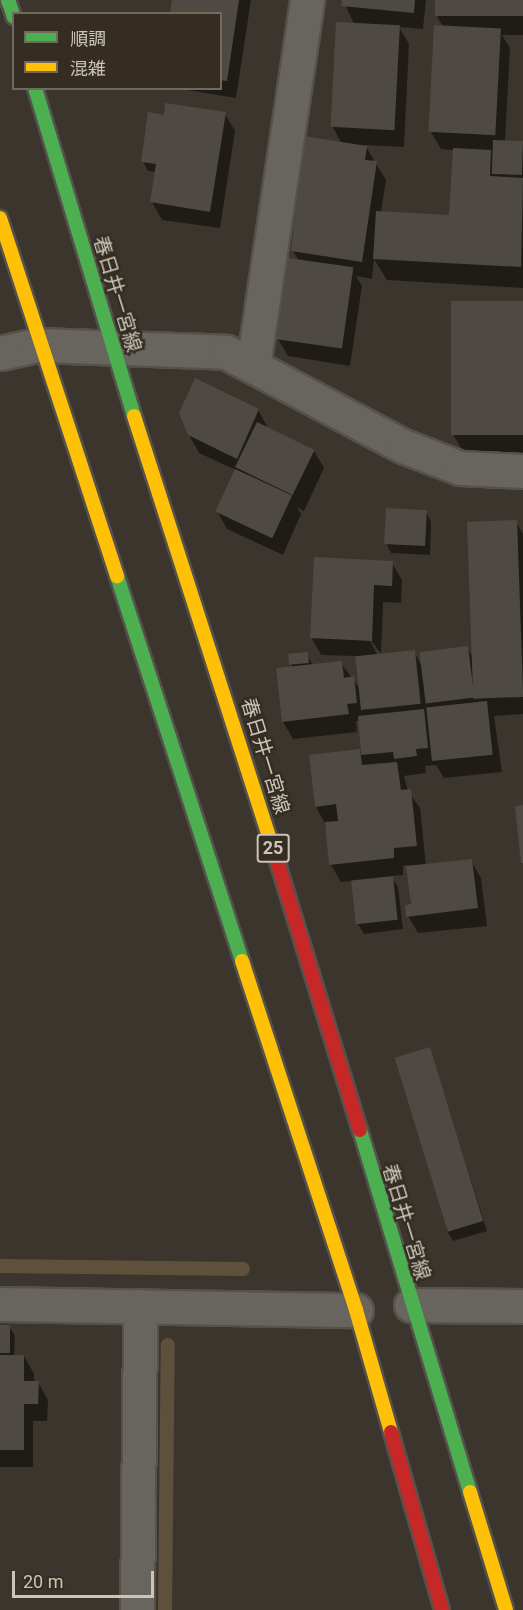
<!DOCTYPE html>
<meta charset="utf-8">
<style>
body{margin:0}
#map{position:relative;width:523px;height:1610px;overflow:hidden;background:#3b352e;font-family:Roboto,"Noto Sans JP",sans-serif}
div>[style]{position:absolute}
.shadow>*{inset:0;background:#0007}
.stream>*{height:14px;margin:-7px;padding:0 7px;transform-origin:7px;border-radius:7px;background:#5f503b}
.building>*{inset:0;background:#4e4943;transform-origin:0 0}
.roads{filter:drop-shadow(2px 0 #55514c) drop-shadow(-2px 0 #55514c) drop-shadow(0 2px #55514c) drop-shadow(0 -2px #55514c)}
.street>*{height:33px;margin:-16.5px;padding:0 16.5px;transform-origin:16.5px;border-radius:16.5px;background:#68645e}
.fast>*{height:14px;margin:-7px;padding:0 7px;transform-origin:7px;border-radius:7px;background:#4caf50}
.slow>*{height:14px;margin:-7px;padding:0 7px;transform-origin:7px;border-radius:7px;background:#ffc107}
.jam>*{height:14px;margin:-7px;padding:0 7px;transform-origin:7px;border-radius:7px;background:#c62828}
span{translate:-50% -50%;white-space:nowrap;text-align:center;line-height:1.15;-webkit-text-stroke:5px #352d21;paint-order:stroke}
.shield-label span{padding:2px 4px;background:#352d21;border:2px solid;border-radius:4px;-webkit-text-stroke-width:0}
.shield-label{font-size:18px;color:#cac4b9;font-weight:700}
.street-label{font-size:20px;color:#cac4b9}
.legend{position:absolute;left:12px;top:12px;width:210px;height:78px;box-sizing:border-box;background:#352d21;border:2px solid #71695e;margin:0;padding:8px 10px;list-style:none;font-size:18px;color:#cac4b9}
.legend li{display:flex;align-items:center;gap:12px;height:30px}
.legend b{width:30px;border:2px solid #71695e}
.scale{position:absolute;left:12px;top:1571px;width:142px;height:27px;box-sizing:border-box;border:3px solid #cac4b9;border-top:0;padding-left:8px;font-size:18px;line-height:21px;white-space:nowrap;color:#cac4b9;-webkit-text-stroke:4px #352d21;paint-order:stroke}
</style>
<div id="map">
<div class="shadow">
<i style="clip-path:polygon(173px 0,251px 0,236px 98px,175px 88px,220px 88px,220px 14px)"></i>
<i style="clip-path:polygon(343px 0,426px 0,423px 29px,399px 27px,409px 44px,404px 147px,365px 145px,386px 180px,381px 212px,451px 216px,454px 150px,441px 149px,431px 132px,443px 27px,437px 16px,437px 0,523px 0,523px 35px,502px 35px,510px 48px,505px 142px,523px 143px,523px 288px,387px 280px,374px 259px,372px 279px,356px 276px,362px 286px,350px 366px,288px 356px,278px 339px,299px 261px,293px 251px,342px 144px,332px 126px,354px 24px)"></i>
<i style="clip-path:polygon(225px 114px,235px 131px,220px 228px,162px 220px,152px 202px,156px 172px,148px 171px,143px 162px,162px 116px)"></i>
<i style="clip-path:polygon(523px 303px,523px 453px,464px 453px,454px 436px)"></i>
<i style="clip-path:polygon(258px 410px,268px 428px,314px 451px,324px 468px,304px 511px,297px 507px,301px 514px,283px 555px,227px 529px,217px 511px,236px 470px,199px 453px,189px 435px)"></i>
<i style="clip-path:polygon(426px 512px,431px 521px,430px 555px,391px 553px,386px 543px)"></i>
<i style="clip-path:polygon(516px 522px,523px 534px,523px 714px,494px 716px,502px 772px,444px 778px,436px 765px,425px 766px,426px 773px,404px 776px,408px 791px,420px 808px,426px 866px,471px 861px,481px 878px,487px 926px,418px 933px,408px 916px,413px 905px,408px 865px,403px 866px,403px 875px,391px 876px,398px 887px,403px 929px,364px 934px,358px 924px,353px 881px,341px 882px,331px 865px,326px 825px,316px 807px,311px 757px,362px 751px,360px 721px,356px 721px,357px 732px,293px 739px,283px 722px,278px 670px,293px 668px,291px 665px,307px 654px,313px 666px,341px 663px,360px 689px,356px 656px,321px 655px,311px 637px,392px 563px,402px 580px,401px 603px,383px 602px,381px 654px,367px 635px,378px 656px,414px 652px,422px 666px,467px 648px,476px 663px)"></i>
<i style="clip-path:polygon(430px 1049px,487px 1231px,453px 1241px,447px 1231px)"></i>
<i style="clip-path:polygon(0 1326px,9px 1326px,15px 1336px,14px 1356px,24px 1356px,34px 1374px,34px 1382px,38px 1382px,48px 1400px,47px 1421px,33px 1421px,33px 1467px,0 1467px)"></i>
</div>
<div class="stream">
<i style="left:0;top:1266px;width:243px;rotate:0.7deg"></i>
<i style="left:165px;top:1610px;width:265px;rotate:-89.4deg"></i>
</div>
<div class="building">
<i style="clip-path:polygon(172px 0,239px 0,227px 81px,220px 80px,220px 14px,170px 14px)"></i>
<i style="clip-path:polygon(342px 0,415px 0,414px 13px,341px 6px)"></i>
<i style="left:435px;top:0;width:88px;height:16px"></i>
<i style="left:336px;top:22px;width:64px;height:105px;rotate:3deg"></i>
<i style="left:434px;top:25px;width:67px;height:107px;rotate:3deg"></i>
<i style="clip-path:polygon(165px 103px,226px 112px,210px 212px,150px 202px,156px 164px,141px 162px,148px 112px,164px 115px)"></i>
<i style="clip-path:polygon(304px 136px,367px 146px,365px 160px,377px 161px,362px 262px,291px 251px)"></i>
<i style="left:493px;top:140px;width:30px;height:34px;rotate:2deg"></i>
<i style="clip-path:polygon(453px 148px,491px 150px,490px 176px,523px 178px,521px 267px,373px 259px,376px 211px,449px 215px)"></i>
<i style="left:288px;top:258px;width:66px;height:82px;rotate:8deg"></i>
<i style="left:523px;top:301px;width:134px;height:72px;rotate:90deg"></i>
<i style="clip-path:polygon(195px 378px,259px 409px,237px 459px,188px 435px,179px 413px)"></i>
<i style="left:257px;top:422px;width:64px;height:50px;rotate:26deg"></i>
<i style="left:235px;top:469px;width:63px;height:47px;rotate:25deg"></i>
<i style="left:386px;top:508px;width:41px;height:36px;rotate:3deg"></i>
<i style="left:517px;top:520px;width:177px;height:50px;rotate:88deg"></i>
<i style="clip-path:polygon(314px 557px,393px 561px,392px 586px,374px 585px,372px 641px,310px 638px)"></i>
<i style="left:468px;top:646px;width:52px;height:49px;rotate:83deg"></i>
<i style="left:415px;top:650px;width:54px;height:60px;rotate:84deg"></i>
<i style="left:308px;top:652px;width:11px;height:20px;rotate:85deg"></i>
<i style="clip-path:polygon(342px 661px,344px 678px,354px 676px,357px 703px,347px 704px,349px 714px,282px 722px,276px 668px)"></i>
<i style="left:487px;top:701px;width:54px;height:61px;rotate:84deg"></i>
<i style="clip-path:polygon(424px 709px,428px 748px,416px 749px,417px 756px,394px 759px,393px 752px,361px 755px,358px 716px)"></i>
<i style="clip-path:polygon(360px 749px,362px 765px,397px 762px,401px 790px,411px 789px,417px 846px,394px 848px,394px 858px,329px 865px,325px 822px,338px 821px,336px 804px,315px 807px,309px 755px)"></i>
<i style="clip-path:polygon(523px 805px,523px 863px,521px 863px,515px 806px)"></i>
<i style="clip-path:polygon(472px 859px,478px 908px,406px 917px,405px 905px,411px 904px,406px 866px)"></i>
<i style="left:393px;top:876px;width:44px;height:42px;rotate:84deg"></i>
<i style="left:430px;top:1047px;width:182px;height:37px;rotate:73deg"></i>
<i style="left:0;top:1325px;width:10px;height:28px"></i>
<i style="clip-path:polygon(0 1355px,24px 1355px,24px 1381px,39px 1381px,38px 1404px,24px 1404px,24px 1450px,0 1450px)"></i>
</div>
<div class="roads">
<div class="street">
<i style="left:0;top:353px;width:40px;rotate:-12deg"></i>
<i style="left:39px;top:345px;width:187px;rotate:2.1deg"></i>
<i style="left:226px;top:352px;width:200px;rotate:28deg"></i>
<i style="left:403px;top:446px;width:61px;rotate:21.1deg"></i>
<i style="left:460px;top:468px;width:63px;rotate:2.7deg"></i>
<i style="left:253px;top:366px;width:370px;rotate:-81.6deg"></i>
<i style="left:0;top:1304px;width:356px;rotate:1deg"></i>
<i style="left:411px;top:1305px;width:112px;rotate:0.5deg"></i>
<i style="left:137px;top:1610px;width:304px;rotate:-89.4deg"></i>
</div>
<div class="fast">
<i style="left:8px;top:0;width:18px;rotate:71deg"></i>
<i style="left:35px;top:88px;width:343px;rotate:73.2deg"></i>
<i style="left:117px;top:576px;width:405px;rotate:72deg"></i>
<i style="left:360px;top:1130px;width:378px;rotate:73.1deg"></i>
</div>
<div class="slow">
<i style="left:0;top:218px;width:377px;rotate:71.9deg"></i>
<i style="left:134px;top:416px;width:457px;rotate:72.2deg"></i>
<i style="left:242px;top:961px;width:367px;rotate:71.9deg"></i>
<i style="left:356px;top:1310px;width:127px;rotate:74deg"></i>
<i style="left:470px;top:1492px;width:123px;rotate:73deg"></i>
</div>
<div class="jam">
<i style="left:274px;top:851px;width:292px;rotate:72.9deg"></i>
<i style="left:391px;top:1432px;width:185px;rotate:74deg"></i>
</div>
</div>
<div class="shield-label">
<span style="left:273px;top:848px">25</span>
</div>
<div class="street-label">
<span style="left:117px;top:294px;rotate:73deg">春日井一宮線</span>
<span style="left:265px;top:756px;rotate:73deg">春日井一宮線</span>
<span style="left:406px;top:1222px;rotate:73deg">春日井一宮線</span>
</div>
<ul class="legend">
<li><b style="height:8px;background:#4caf50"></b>順調</li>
<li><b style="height:8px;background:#ffc107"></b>混雑</li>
</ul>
<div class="scale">20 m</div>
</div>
